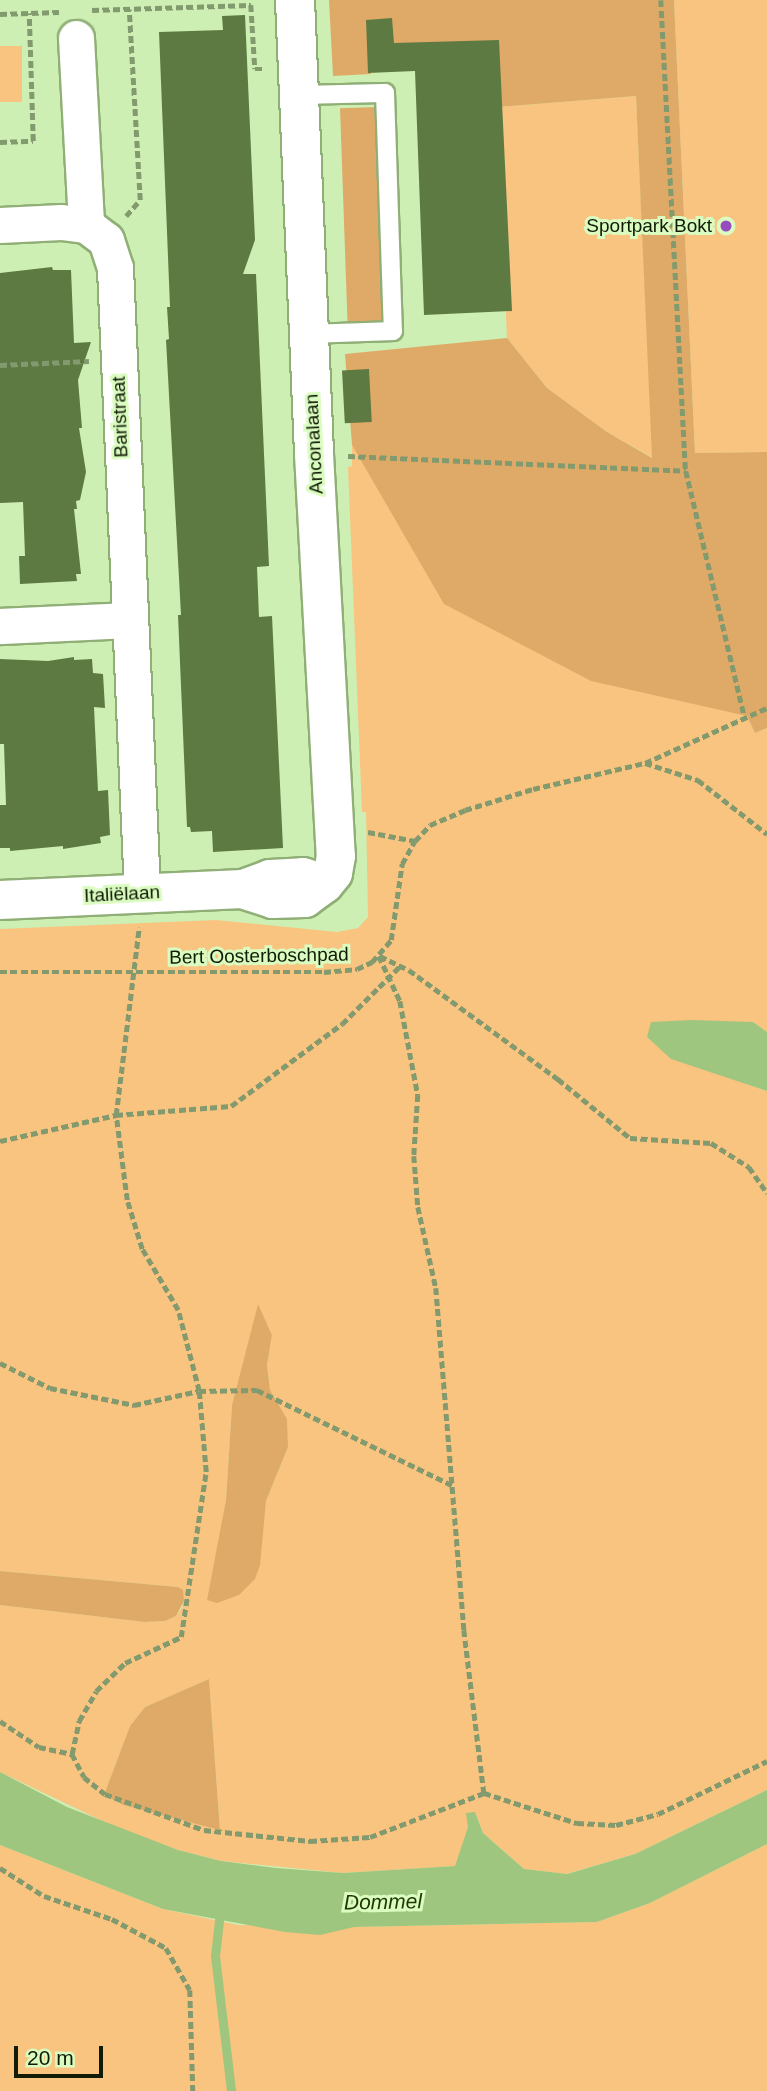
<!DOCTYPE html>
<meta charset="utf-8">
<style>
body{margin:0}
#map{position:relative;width:767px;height:2091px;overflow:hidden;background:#ceefb3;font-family:Arial,sans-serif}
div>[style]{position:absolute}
.green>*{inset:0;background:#f9c380;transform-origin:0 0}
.forest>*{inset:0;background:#dfaa67;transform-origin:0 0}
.water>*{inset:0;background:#9fc67e}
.stream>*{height:9px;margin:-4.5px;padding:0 4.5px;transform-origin:4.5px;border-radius:4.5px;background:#9fc67e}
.building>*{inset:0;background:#5d7a43;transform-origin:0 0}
.path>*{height:4.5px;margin-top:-2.25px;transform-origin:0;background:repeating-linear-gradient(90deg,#829a6d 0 7px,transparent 0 10.5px)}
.roads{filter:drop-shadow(2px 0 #90af76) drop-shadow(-2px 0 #90af76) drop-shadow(0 2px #90af76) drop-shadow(0 -2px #90af76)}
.service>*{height:18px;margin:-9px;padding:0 9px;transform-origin:9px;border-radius:9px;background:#fff}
.minor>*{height:35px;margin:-17.5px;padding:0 17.5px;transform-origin:17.5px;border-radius:17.5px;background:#fff}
.tertiary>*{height:38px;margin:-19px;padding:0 19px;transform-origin:19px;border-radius:19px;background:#fff}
.dots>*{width:19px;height:19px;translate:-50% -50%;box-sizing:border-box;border:4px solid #dbfcc0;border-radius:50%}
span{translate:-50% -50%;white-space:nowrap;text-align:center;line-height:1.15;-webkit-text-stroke:6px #dbfcc0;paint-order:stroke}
.poi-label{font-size:19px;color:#111c06}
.right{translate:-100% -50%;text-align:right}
.street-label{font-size:19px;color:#111c06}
.water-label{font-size:21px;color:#1f3703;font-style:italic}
.scale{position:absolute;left:14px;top:2046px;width:89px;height:32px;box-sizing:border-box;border:4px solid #111c06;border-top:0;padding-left:9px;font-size:21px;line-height:24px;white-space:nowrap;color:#111c06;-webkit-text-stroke:5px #dbfcc0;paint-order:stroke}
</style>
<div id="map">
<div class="green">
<i style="clip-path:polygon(674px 0,767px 0,767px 452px,695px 453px)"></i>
<i style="left:0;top:46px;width:22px;height:56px"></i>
<i style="clip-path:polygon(636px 96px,653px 458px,607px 432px,547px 388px,507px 338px,497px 107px)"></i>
<i style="clip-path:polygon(evenodd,352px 445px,365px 467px,747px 716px,755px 733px,767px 728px,767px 1032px,753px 1022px,717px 1073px,767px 1091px,767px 1790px,635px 1854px,566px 1874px,524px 1869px,483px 1833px,475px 1812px,456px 1866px,343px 1873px,221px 1861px,178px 1850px,117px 1828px,0 1772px,0 1605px,146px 1622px,165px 1621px,176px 1616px,183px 1606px,178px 1587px,0 1571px,0 929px,216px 920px,337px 932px,358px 928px,368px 917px,366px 812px,362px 812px,348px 467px,352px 466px,352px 445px,258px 1305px,272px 1335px,267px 1365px,270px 1390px,286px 1419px,288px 1447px,266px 1501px,263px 1521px,219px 1541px,226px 1500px,232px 1405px,258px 1305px,352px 445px,209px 1679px,220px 1829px,123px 1805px,104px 1795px,130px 1726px,145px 1707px,209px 1679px)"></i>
<i style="clip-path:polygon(767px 1844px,767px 2091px,0 2091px,0 1845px,163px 1909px,238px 1925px,354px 1927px,597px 1922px,650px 1903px)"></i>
</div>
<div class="forest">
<i style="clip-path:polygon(329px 0,674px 0,695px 453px,767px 452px,767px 728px,755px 733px,747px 716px,591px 681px,444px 604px,352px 445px,345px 354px,507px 338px,547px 388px,607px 432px,652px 458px,636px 96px,497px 107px,370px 51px,371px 74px,333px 76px)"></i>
<i style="left:378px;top:107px;width:218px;height:38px;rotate:88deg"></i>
<i style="clip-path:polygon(258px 1304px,272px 1335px,267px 1365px,270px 1390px,287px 1419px,288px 1447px,266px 1501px,260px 1565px,255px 1579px,239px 1595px,217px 1603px,207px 1600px,226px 1500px,232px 1405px)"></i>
<i style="clip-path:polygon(0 1571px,178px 1587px,183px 1590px,184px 1601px,176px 1616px,165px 1621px,145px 1622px,0 1605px)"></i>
<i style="clip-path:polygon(209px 1679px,220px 1830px,123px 1805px,104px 1795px,130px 1726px,145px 1707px)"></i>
</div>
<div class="water">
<i style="clip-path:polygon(692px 1020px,753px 1022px,767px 1032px,767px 1091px,671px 1059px,647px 1037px,651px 1022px)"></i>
<i style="clip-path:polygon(0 1772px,67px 1807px,178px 1850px,221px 1861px,276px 1868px,343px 1873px,455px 1866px,468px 1827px,466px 1813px,475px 1812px,483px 1833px,524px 1869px,567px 1874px,635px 1854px,767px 1790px,767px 1844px,650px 1903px,597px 1922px,354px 1927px,320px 1935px,285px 1932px,163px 1909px,0 1845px)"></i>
</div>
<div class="stream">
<i style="left:220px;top:1912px;width:44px;rotate:96.5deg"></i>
<i style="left:215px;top:1956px;width:136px;rotate:83.2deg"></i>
</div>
<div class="building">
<i style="clip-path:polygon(245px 15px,255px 240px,243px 274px,256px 274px,269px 566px,257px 567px,259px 617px,272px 616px,283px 848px,213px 852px,212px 831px,191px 832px,190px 827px,187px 827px,178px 615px,181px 615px,166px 340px,169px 339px,167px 307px,170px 307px,159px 32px,223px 30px,222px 16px)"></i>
<i style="clip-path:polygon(392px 18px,394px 43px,499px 40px,512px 311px,424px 315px,415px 71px,368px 73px,366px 20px)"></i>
<i style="clip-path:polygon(52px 267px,53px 270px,71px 270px,74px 343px,91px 342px,78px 380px,82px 428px,79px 428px,86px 472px,80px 500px,76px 501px,77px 509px,74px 509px,81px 574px,76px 574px,77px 581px,20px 584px,19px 556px,25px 556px,23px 502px,0 503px,0 273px)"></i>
<i style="left:369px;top:369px;width:53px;height:27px;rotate:87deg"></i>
<i style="clip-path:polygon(74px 657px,74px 660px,92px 659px,93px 673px,103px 674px,105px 708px,94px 707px,98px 791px,108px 790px,110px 835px,100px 837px,101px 843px,63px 849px,63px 846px,10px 851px,10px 848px,0 848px,0 805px,6px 805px,4px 744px,0 744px,0 659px,48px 661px)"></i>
</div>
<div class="path">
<i style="left:661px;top:0;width:472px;rotate:87deg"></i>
<i style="left:686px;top:471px;width:255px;rotate:76.6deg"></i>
<i style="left:92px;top:10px;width:159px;rotate:-1.8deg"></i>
<i style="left:251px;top:5px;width:64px;rotate:86.4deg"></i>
<i style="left:255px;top:69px;width:9px"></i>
<i style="left:0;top:14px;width:59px;rotate:-1.9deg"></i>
<i style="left:0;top:142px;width:33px;rotate:-2deg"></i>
<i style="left:33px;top:141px;width:128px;rotate:-91.8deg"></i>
<i style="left:126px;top:216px;width:21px;rotate:-49deg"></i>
<i style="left:140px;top:200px;width:191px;rotate:-93.3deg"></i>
<i style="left:0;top:365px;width:89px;rotate:-2.6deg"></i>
<i style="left:348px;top:456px;width:338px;rotate:2.5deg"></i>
<i style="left:645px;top:763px;width:56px;rotate:17.8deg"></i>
<i style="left:698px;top:780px;width:88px;rotate:38deg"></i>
<i style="left:368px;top:832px;width:48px;rotate:10.8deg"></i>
<i style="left:379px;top:956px;width:50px;rotate:65deg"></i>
<i style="left:400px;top:1001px;width:96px;rotate:79.2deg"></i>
<i style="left:418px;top:1095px;width:61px;rotate:93.8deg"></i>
<i style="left:414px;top:1156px;width:51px;rotate:85.5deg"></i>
<i style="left:418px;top:1207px;width:83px;rotate:77.5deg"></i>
<i style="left:436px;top:1288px;width:343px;rotate:85.3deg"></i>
<i style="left:464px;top:1630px;width:164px;rotate:83deg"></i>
<i style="left:380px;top:956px;width:32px;rotate:26deg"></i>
<i style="left:409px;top:970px;width:185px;rotate:36.2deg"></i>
<i style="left:558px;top:1079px;width:93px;rotate:39.3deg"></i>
<i style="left:630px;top:1138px;width:81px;rotate:3.5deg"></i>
<i style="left:711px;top:1143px;width:45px;rotate:32.3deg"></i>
<i style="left:749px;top:1167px;width:32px;rotate:55deg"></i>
<i style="left:0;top:972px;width:324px"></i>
<i style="left:324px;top:972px;width:33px;rotate:-5deg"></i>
<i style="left:357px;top:969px;width:17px;rotate:-25deg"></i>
<i style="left:372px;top:962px;width:29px;rotate:-49deg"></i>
<i style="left:391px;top:940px;width:77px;rotate:-81.8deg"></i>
<i style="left:402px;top:864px;width:26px;rotate:-61deg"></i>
<i style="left:415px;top:841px;width:22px;rotate:-47deg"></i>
<i style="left:430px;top:825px;width:38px;rotate:-23deg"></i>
<i style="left:465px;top:810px;width:71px;rotate:-17.2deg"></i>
<i style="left:533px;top:789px;width:115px;rotate:-13.1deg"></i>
<i style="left:645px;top:763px;width:134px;rotate:-24.3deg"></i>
<i style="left:0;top:1141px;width:119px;rotate:-12.6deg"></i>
<i style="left:116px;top:1115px;width:115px;rotate:-4.5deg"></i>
<i style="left:231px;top:1106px;width:138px;rotate:-36.5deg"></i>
<i style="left:342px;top:1024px;width:82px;rotate:-45deg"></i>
<i style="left:0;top:1363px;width:56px;rotate:26.6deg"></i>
<i style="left:50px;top:1388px;width:86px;rotate:11.4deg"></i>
<i style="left:134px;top:1405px;width:66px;rotate:-12.2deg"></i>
<i style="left:199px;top:1391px;width:58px;rotate:-1deg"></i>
<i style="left:257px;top:1390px;width:219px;rotate:26deg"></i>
<i style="left:0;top:1721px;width:47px;rotate:33.7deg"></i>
<i style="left:39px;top:1747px;width:34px;rotate:12deg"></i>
<i style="left:72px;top:1754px;width:26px;rotate:62deg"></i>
<i style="left:84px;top:1777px;width:27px;rotate:39deg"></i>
<i style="left:105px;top:1794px;width:105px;rotate:20deg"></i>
<i style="left:204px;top:1830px;width:107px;rotate:5.9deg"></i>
<i style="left:310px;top:1841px;width:60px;rotate:-3.8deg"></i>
<i style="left:370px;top:1837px;width:122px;rotate:-21.1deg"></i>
<i style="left:484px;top:1793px;width:98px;rotate:17.9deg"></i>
<i style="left:577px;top:1823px;width:39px;rotate:3deg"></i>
<i style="left:616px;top:1825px;width:43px;rotate:-14.7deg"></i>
<i style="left:658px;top:1814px;width:121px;rotate:-25.9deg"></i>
<i style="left:72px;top:1754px;width:34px;rotate:-78deg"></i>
<i style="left:79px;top:1721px;width:34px;rotate:-60deg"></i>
<i style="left:96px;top:1691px;width:40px;rotate:-44deg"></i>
<i style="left:125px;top:1663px;width:62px;rotate:-24.9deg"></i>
<i style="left:181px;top:1637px;width:167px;rotate:-81.4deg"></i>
<i style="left:206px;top:1472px;width:81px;rotate:-94.9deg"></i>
<i style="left:199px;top:1391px;width:84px;rotate:-104.5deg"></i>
<i style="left:178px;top:1310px;width:71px;rotate:-120.5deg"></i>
<i style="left:142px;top:1249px;width:51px;rotate:-107deg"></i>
<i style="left:127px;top:1200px;width:86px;rotate:-97.4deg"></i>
<i style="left:116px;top:1115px;width:189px;rotate:-83deg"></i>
<i style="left:0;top:1868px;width:52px;rotate:32.5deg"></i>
<i style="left:44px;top:1896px;width:72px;rotate:18.7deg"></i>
<i style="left:112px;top:1919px;width:61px;rotate:28.2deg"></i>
<i style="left:166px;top:1948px;width:48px;rotate:60.3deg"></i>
<i style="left:190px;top:1990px;width:101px;rotate:88.3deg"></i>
</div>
<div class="roads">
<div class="service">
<i style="left:299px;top:95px;width:86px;rotate:-1.3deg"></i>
<i style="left:385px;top:93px;width:238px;rotate:88.1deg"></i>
<i style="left:393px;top:331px;width:84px;rotate:178deg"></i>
</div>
<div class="minor">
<i style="left:76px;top:38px;width:187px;rotate:86.9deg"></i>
<i style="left:0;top:225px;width:61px;rotate:-2.8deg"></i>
<i style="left:61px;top:222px;width:25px;rotate:7deg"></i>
<i style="left:86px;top:225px;width:25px;rotate:37deg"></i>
<i style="left:106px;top:240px;width:29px;rotate:72deg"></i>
<i style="left:115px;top:268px;width:625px;rotate:87.52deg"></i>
<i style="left:0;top:626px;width:128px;rotate:-2.7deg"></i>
</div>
<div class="tertiary">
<i style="left:295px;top:0;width:454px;rotate:87.6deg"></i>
<i style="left:314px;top:454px;width:403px;rotate:86.9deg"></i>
<i style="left:336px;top:856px;width:17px;rotate:100deg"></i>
<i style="left:333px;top:873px;width:14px;rotate:129deg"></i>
<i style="left:0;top:900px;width:243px;rotate:-2.6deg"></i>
<i style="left:243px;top:889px;width:29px;rotate:-20deg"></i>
<i style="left:270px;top:879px;width:33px;rotate:-3deg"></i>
<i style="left:303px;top:877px;width:22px;rotate:18deg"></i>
<i style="left:324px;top:884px;width:24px;rotate:144deg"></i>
<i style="left:305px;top:898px;width:32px;rotate:178deg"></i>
<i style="left:273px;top:899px;width:32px;rotate:-162deg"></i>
</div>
</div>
<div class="dots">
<i style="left:726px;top:226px;background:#964cbf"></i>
</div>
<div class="poi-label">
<span class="right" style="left:712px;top:226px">Sportpark Bokt</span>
</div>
<div class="street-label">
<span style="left:120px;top:417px;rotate:-92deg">Baristraat</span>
<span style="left:314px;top:444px;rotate:-93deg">Anconalaan</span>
<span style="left:122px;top:894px;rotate:-3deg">Italiëlaan</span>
<span style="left:259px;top:956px;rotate:-1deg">Bert Oosterboschpad</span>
</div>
<div class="water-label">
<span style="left:383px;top:1902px;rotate:-1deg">Dommel</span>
</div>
<div class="scale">20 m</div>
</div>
